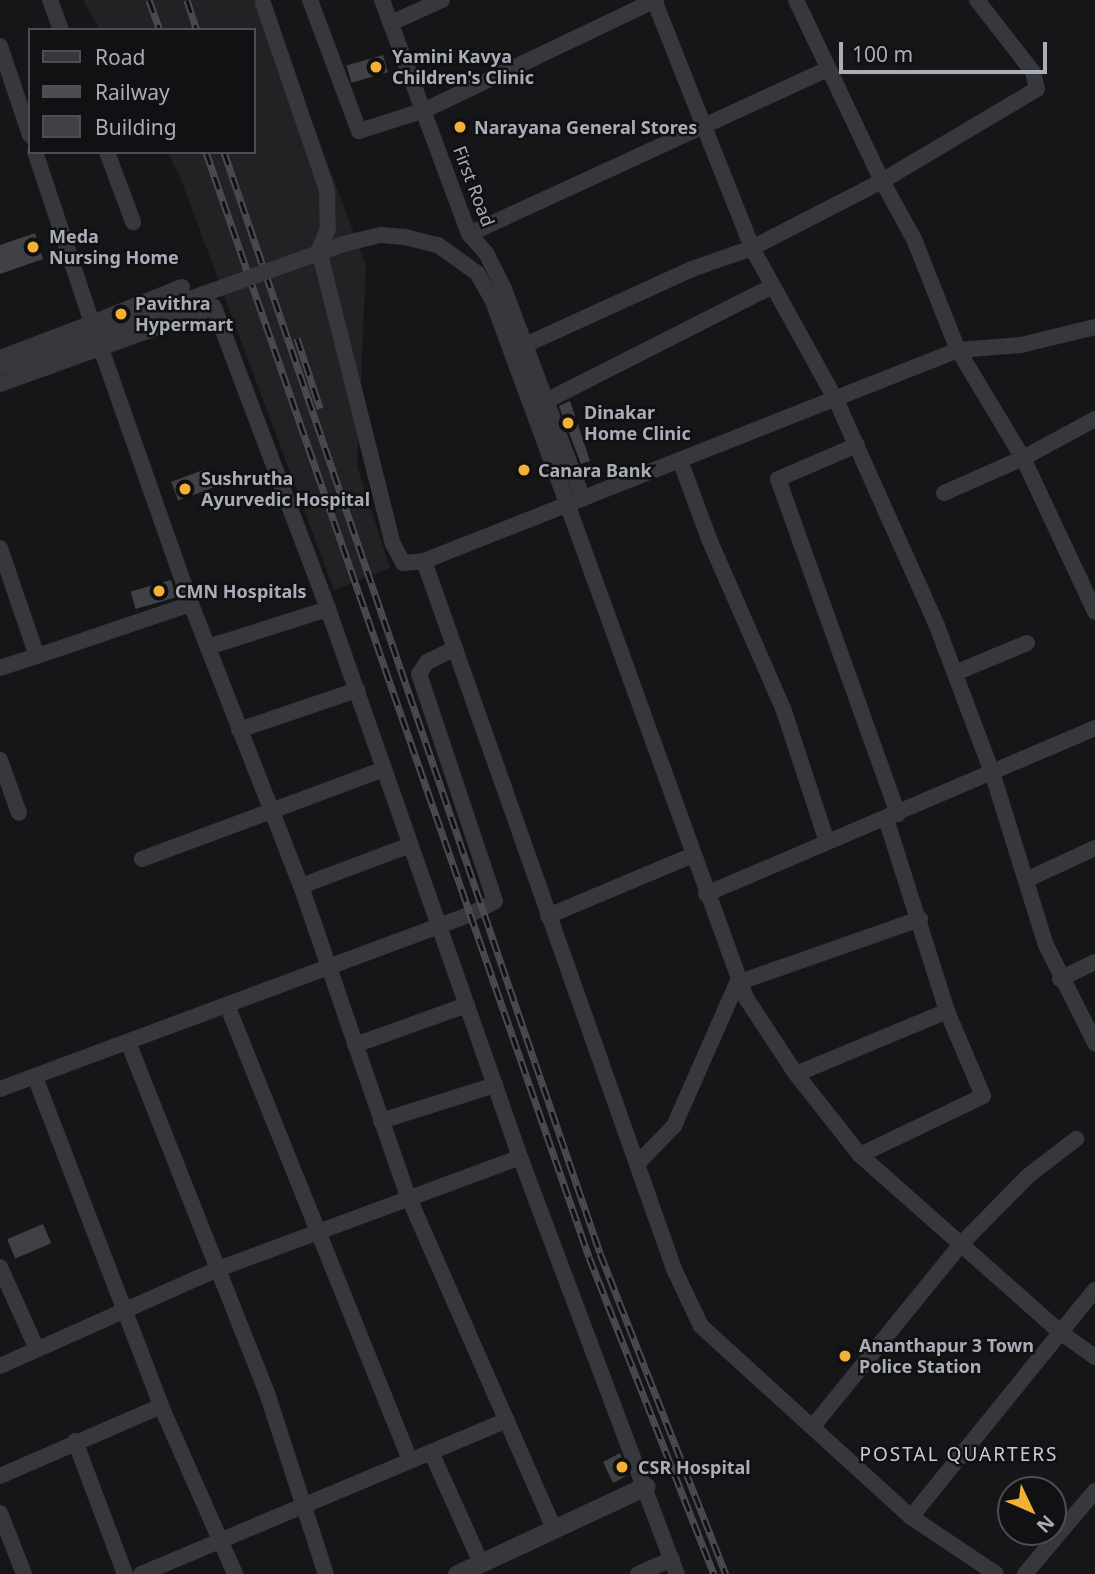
<!DOCTYPE html>
<style>
body{margin:0}
#map{position:relative;width:1095px;height:1574px;overflow:hidden;background:#161618;font-family:"Noto Sans",sans-serif}
div>[style]{position:absolute}
.built>*{inset:0;background:#222225}
.building>*{inset:0;background:#404145;transform-origin:0 0}
.minor>*{height:16px;margin:-8px;padding:0 8px;transform-origin:8px;border-radius:8px;background:#37383d}
.tertiary>*{height:19px;margin:-9.5px;padding:0 9.5px;transform-origin:9.5px;border-radius:9.5px;background:#37383d}
.rail>*{height:7px;margin-top:-3.5px;transform-origin:0;background:repeating-linear-gradient(90deg,#111113 0 13px,#4a4c52 0 26px);box-sizing:border-box;border-block:2px solid #4a4c52}
.minor-bridge>*{height:16px;margin:-8px;padding:0 8px;transform-origin:8px;border-radius:8px;background:#37383d}
.dots>*{width:19px;height:19px;translate:-50% -50%;box-sizing:border-box;border:4px solid #111113;border-radius:50%}
span{translate:-50% -50%;white-space:nowrap;text-align:center;line-height:1.15;-webkit-text-stroke:5px #111113;paint-order:stroke}
.poi-label{font-size:18px;color:#a8adb8;font-weight:700}
.left{translate:0 -50%;text-align:left}
.street-label{font-size:18px;color:#a8adb8}
.neighbourhood-label{font-size:19px;color:#c9ccd4;letter-spacing:2px}
.legend{position:absolute;left:28px;top:28px;width:228px;height:126px;box-sizing:border-box;background:#111113;border:2px solid #4d4f55;margin:0;padding:9px 12px;list-style:none;font-size:21px;color:#a8adb8}
.legend li{display:flex;align-items:center;gap:14px;height:35px}
.legend b{width:35px;border:2px solid #4d4f55}
.north{position:absolute;left:997px;top:1476px;width:70px;height:70px;box-sizing:border-box;background:#111113;border:2px solid #4d4f55;border-radius:50%;rotate:134deg;font-size:19px;font-weight:700;line-height:28px;text-align:center;color:#a8adb8}
.north::after{content:'';display:block;margin:auto;width:24px;height:32px;background:#f2b134;clip-path:polygon(50% 0,100% 100%,50% 72%,0 100%)}
.scale{position:absolute;left:839px;top:42px;width:208px;height:32px;box-sizing:border-box;border:4px solid #a8adb8;border-top:0;padding-left:9px;font-size:21px;line-height:24px;white-space:nowrap;color:#a8adb8;-webkit-text-stroke:5px #111113;paint-order:stroke}
</style>
<div id="map">
<div class="built">
<i style="clip-path:polygon(83px 0,266px 0,366px 265px,357px 466px,390px 568px,334px 590px,180px 177px,167px 152px,254px 152px,254px 30px,100px 30px)"></i>
</div>
<div class="building">
<i style="left:383px;top:55px;width:18px;height:38px;rotate:74deg"></i>
<i style="clip-path:polygon(35px 233px,43px 259px,0 274px,0 245px)"></i>
<i style="clip-path:polygon(570px 401px,590px 461px,581px 464px,559px 406px)"></i>
<i style="left:206px;top:469px;width:20px;height:37px;rotate:70deg"></i>
<i style="left:171px;top:580px;width:18px;height:42px;rotate:74deg"></i>
<i style="left:43px;top:1224px;width:21px;height:39px;rotate:67deg"></i>
<i style="clip-path:polygon(620px 1453px,628px 1475px,613px 1483px,603px 1462px)"></i>
</div>
<div class="minor">
<i style="left:50px;top:0;width:32px;rotate:70deg"></i>
<i style="left:310px;top:0;width:140px;rotate:69.5deg"></i>
<i style="left:359px;top:131px;width:69px;rotate:-17.7deg"></i>
<i style="left:425px;top:110px;width:256px;rotate:-25.5deg"></i>
<i style="left:382px;top:0;width:250px;rotate:69.6deg"></i>
<i style="left:469px;top:234px;width:25px;rotate:48deg"></i>
<i style="left:486px;top:253px;width:40px;rotate:63.4deg"></i>
<i style="left:504px;top:289px;width:224px;rotate:69.4deg"></i>
<i style="left:654px;top:0;width:267px;rotate:68.4deg"></i>
<i style="left:752px;top:248px;width:174px;rotate:61.1deg"></i>
<i style="left:836px;top:400px;width:248px;rotate:65.9deg"></i>
<i style="left:937px;top:626px;width:156px;rotate:69.4deg"></i>
<i style="left:992px;top:772px;width:181px;rotate:72.7deg"></i>
<i style="left:1046px;top:945px;width:110px;rotate:63.4deg"></i>
<i style="left:796px;top:0;width:200px;rotate:64.6deg"></i>
<i style="left:882px;top:181px;width:180px;rotate:-30.7deg"></i>
<i style="left:1037px;top:89px;width:17px;rotate:-103deg"></i>
<i style="left:1033px;top:72px;width:91px;rotate:-127.9deg"></i>
<i style="left:263px;top:3px;width:198px;rotate:71.1deg"></i>
<i style="left:327px;top:190px;width:39px;rotate:89deg"></i>
<i style="left:328px;top:229px;width:23px;rotate:113deg"></i>
<i style="left:319px;top:250px;width:303px;rotate:75.9deg"></i>
<i style="left:393px;top:544px;width:21px;rotate:62deg"></i>
<i style="left:403px;top:563px;width:21px;rotate:-5deg"></i>
<i style="left:424px;top:561px;width:574px;rotate:-21.56deg"></i>
<i style="left:958px;top:350px;width:63px;rotate:-4.5deg"></i>
<i style="left:1021px;top:345px;width:76px;rotate:-13.7deg"></i>
<i style="left:391px;top:23px;width:56px;rotate:-24.3deg"></i>
<i style="left:0;top:46px;width:94px;rotate:71.4deg"></i>
<i style="left:107px;top:152px;width:75px;rotate:69.6deg"></i>
<i style="left:469px;top:234px;width:393px;rotate:-24.7deg"></i>
<i style="left:182px;top:287px;width:97px;rotate:158.2deg"></i>
<i style="left:92px;top:323px;width:298px;rotate:70.6deg"></i>
<i style="left:191px;top:604px;width:303px;rotate:68.7deg"></i>
<i style="left:301px;top:886px;width:328px;rotate:71deg"></i>
<i style="left:408px;top:1196px;width:364px;rotate:66.3deg"></i>
<i style="left:523px;top:346px;width:186px;rotate:-24.5deg"></i>
<i style="left:692px;top:269px;width:64px;rotate:-19.3deg"></i>
<i style="left:752px;top:248px;width:146px;rotate:-27.3deg"></i>
<i style="left:882px;top:181px;width:66px;rotate:61.1deg"></i>
<i style="left:914px;top:239px;width:119px;rotate:68.4deg"></i>
<i style="left:958px;top:350px;width:126px;rotate:59deg"></i>
<i style="left:1023px;top:458px;width:170px;rotate:64.9deg"></i>
<i style="left:0;top:358px;width:98px;rotate:-20.8deg"></i>
<i style="left:92px;top:323px;width:180px;rotate:-108.4deg"></i>
<i style="left:0;top:384px;width:227px;rotate:-19.8deg"></i>
<i style="left:214px;top:307px;width:323px;rotate:69.3deg"></i>
<i style="left:328px;top:609px;width:581px;rotate:70.69deg"></i>
<i style="left:520px;top:1157px;width:446px;rotate:69.4deg"></i>
<i style="left:546px;top:401px;width:254px;rotate:-26.9deg"></i>
<i style="left:857px;top:445px;width:86px;rotate:156.7deg"></i>
<i style="left:778px;top:479px;width:356px;rotate:70.3deg"></i>
<i style="left:680px;top:460px;width:84px;rotate:69.8deg"></i>
<i style="left:709px;top:539px;width:184px;rotate:66.4deg"></i>
<i style="left:783px;top:708px;width:141px;rotate:71.8deg"></i>
<i style="left:556px;top:473px;width:558px;rotate:70.1deg"></i>
<i style="left:746px;top:998px;width:91px;rotate:56.7deg"></i>
<i style="left:796px;top:1074px;width:103px;rotate:51.7deg"></i>
<i style="left:860px;top:1155px;width:267px;rotate:41.5deg"></i>
<i style="left:1060px;top:1332px;width:43px;rotate:35.5deg"></i>
<i style="left:944px;top:493px;width:86px;rotate:-23.9deg"></i>
<i style="left:1023px;top:458px;width:82px;rotate:-28.4deg"></i>
<i style="left:0;top:548px;width:114px;rotate:71.1deg"></i>
<i style="left:37px;top:656px;width:163px;rotate:-18.7deg"></i>
<i style="left:424px;top:561px;width:751px;rotate:70.55deg"></i>
<i style="left:674px;top:1269px;width:63px;rotate:64.7deg"></i>
<i style="left:701px;top:1326px;width:284px;rotate:42.3deg"></i>
<i style="left:911px;top:1517px;width:102px;rotate:33.8deg"></i>
<i style="left:208px;top:647px;width:126px;rotate:-17.6deg"></i>
<i style="left:0;top:668px;width:39px;rotate:-18deg"></i>
<i style="left:955px;top:673px;width:78px;rotate:-22.6deg"></i>
<i style="left:239px;top:730px;width:125px;rotate:-18.7deg"></i>
<i style="left:0;top:760px;width:56px;rotate:70.3deg"></i>
<i style="left:142px;top:859px;width:258px;rotate:-20.4deg"></i>
<i style="left:1026px;top:880px;width:76px;rotate:-24.9deg"></i>
<i style="left:301px;top:886px;width:116px;rotate:-20.6deg"></i>
<i style="left:706px;top:894px;width:423px;rotate:-23.1deg"></i>
<i style="left:548px;top:916px;width:157px;rotate:-22.8deg"></i>
<i style="left:1060px;top:979px;width:39px;rotate:-26deg"></i>
<i style="left:227px;top:1005px;width:491px;rotate:68.1deg"></i>
<i style="left:128px;top:1042px;width:381px;rotate:68.4deg"></i>
<i style="left:268px;top:1396px;width:187px;rotate:72deg"></i>
<i style="left:355px;top:1045px;width:119px;rotate:-19.7deg"></i>
<i style="left:796px;top:1074px;width:164px;rotate:-22.6deg"></i>
<i style="left:35px;top:1077px;width:352px;rotate:69deg"></i>
<i style="left:0;top:1089px;width:502px;rotate:-20.38deg"></i>
<i style="left:471px;top:914px;width:27px;rotate:-28deg"></i>
<i style="left:495px;top:901px;width:239px;rotate:-108.5deg"></i>
<i style="left:419px;top:674px;width:14px;rotate:-56deg"></i>
<i style="left:427px;top:662px;width:28px;rotate:-26deg"></i>
<i style="left:381px;top:1121px;width:120px;rotate:-17.5deg"></i>
<i style="left:860px;top:1155px;width:136px;rotate:-25.6deg"></i>
<i style="left:983px;top:1096px;width:92px;rotate:-113deg"></i>
<i style="left:947px;top:1011px;width:201px;rotate:-107.6deg"></i>
<i style="left:637px;top:1164px;width:53px;rotate:-45.8deg"></i>
<i style="left:674px;top:1126px;width:156px;rotate:-66.2deg"></i>
<i style="left:737px;top:983px;width:194px;rotate:-19.3deg"></i>
<i style="left:0;top:1267px;width:88px;rotate:65.8deg"></i>
<i style="left:0;top:1366px;width:239px;rotate:-24deg"></i>
<i style="left:218px;top:1269px;width:322px;rotate:-20.3deg"></i>
<i style="left:814px;top:1425px;width:235px;rotate:-50.9deg"></i>
<i style="left:962px;top:1243px;width:94px;rotate:-45.4deg"></i>
<i style="left:1028px;top:1176px;width:61px;rotate:-37.6deg"></i>
<i style="left:75px;top:1441px;width:142px;rotate:69.4deg"></i>
<i style="left:432px;top:1454px;width:120px;rotate:65.8deg"></i>
<i style="left:0;top:1476px;width:176px;rotate:-23.5deg"></i>
<i style="left:161px;top:1406px;width:184px;rotate:66.2deg"></i>
<i style="left:0;top:1513px;width:66px;rotate:68.5deg"></i>
<i style="left:911px;top:1517px;width:292px;rotate:-51deg"></i>
<i style="left:141px;top:1574px;width:397px;rotate:-22.8deg"></i>
<i style="left:638px;top:1574px;width:37px;rotate:-24deg"></i>
<i style="left:1025px;top:1574px;width:109px;rotate:-49.9deg"></i>
</div>
<div class="tertiary">
<i style="left:457px;top:1574px;width:208px;rotate:-25deg"></i>
</div>
<div class="rail">
<i style="left:149px;top:0;width:32px;rotate:70deg"></i>
<i style="left:187px;top:0;width:32px;rotate:72deg"></i>
<i style="left:206px;top:152px;width:1169px;rotate:70.88deg"></i>
<i style="left:589px;top:1257px;width:341px;rotate:68.5deg"></i>
<i style="left:224px;top:152px;width:1163px;rotate:71.14deg"></i>
<i style="left:600px;top:1253px;width:345px;rotate:68.6deg"></i>
<i style="left:297px;top:338px;width:74px;rotate:71.8deg"></i>
</div>
<div class="minor-bridge">
<i style="left:0;top:367px;width:365px;rotate:-19.7deg"></i>
<i style="left:344px;top:244px;width:38px;rotate:-14deg"></i>
<i style="left:381px;top:235px;width:24px;rotate:5deg"></i>
<i style="left:405px;top:237px;width:34px;rotate:14deg"></i>
<i style="left:438px;top:245px;width:48px;rotate:35.7deg"></i>
<i style="left:477px;top:273px;width:30px;rotate:60deg"></i>
<i style="left:492px;top:299px;width:185px;rotate:69.8deg"></i>
</div>
<div class="dots">
<i style="left:376px;top:67px;background:#f2b134"></i>
<i style="left:460px;top:127px;background:#f2b134"></i>
<i style="left:33px;top:247px;background:#f2b134"></i>
<i style="left:121px;top:314px;background:#f2b134"></i>
<i style="left:568px;top:423px;background:#f2b134"></i>
<i style="left:524px;top:470px;background:#f2b134"></i>
<i style="left:185px;top:489px;background:#f2b134"></i>
<i style="left:159px;top:591px;background:#f2b134"></i>
<i style="left:845px;top:1356px;background:#f2b134"></i>
<i style="left:622px;top:1467px;background:#f2b134"></i>
</div>
<div class="poi-label">
<span class="left" style="left:392px;top:67px">Yamini Kavya<br>Children's Clinic</span>
<span class="left" style="left:474px;top:127px">Narayana General Stores</span>
<span class="left" style="left:49px;top:247px">Meda<br>Nursing Home</span>
<span class="left" style="left:135px;top:314px">Pavithra<br>Hypermart</span>
<span class="left" style="left:584px;top:423px">Dinakar<br>Home Clinic</span>
<span class="left" style="left:538px;top:470px">Canara Bank</span>
<span class="left" style="left:201px;top:489px">Sushrutha<br>Ayurvedic Hospital</span>
<span class="left" style="left:175px;top:591px">CMN Hospitals</span>
<span class="left" style="left:859px;top:1356px">Ananthapur 3 Town<br>Police Station</span>
<span class="left" style="left:638px;top:1467px">CSR Hospital</span>
</div>
<div class="street-label">
<span style="left:474px;top:186px;rotate:69deg">First Road</span>
</div>
<div class="neighbourhood-label">
<span style="left:959px;top:1455px">POSTAL QUARTERS</span>
</div>
<ul class="legend">
<li><b style="height:9px;background:#37383d"></b>Road</li>
<li><b style="height:9px;background:#4a4c52"></b>Railway</li>
<li><b style="height:19px;background:#404145"></b>Building</li>
</ul>
<div class="north">N</div>
<div class="scale">100 m</div>
</div>
